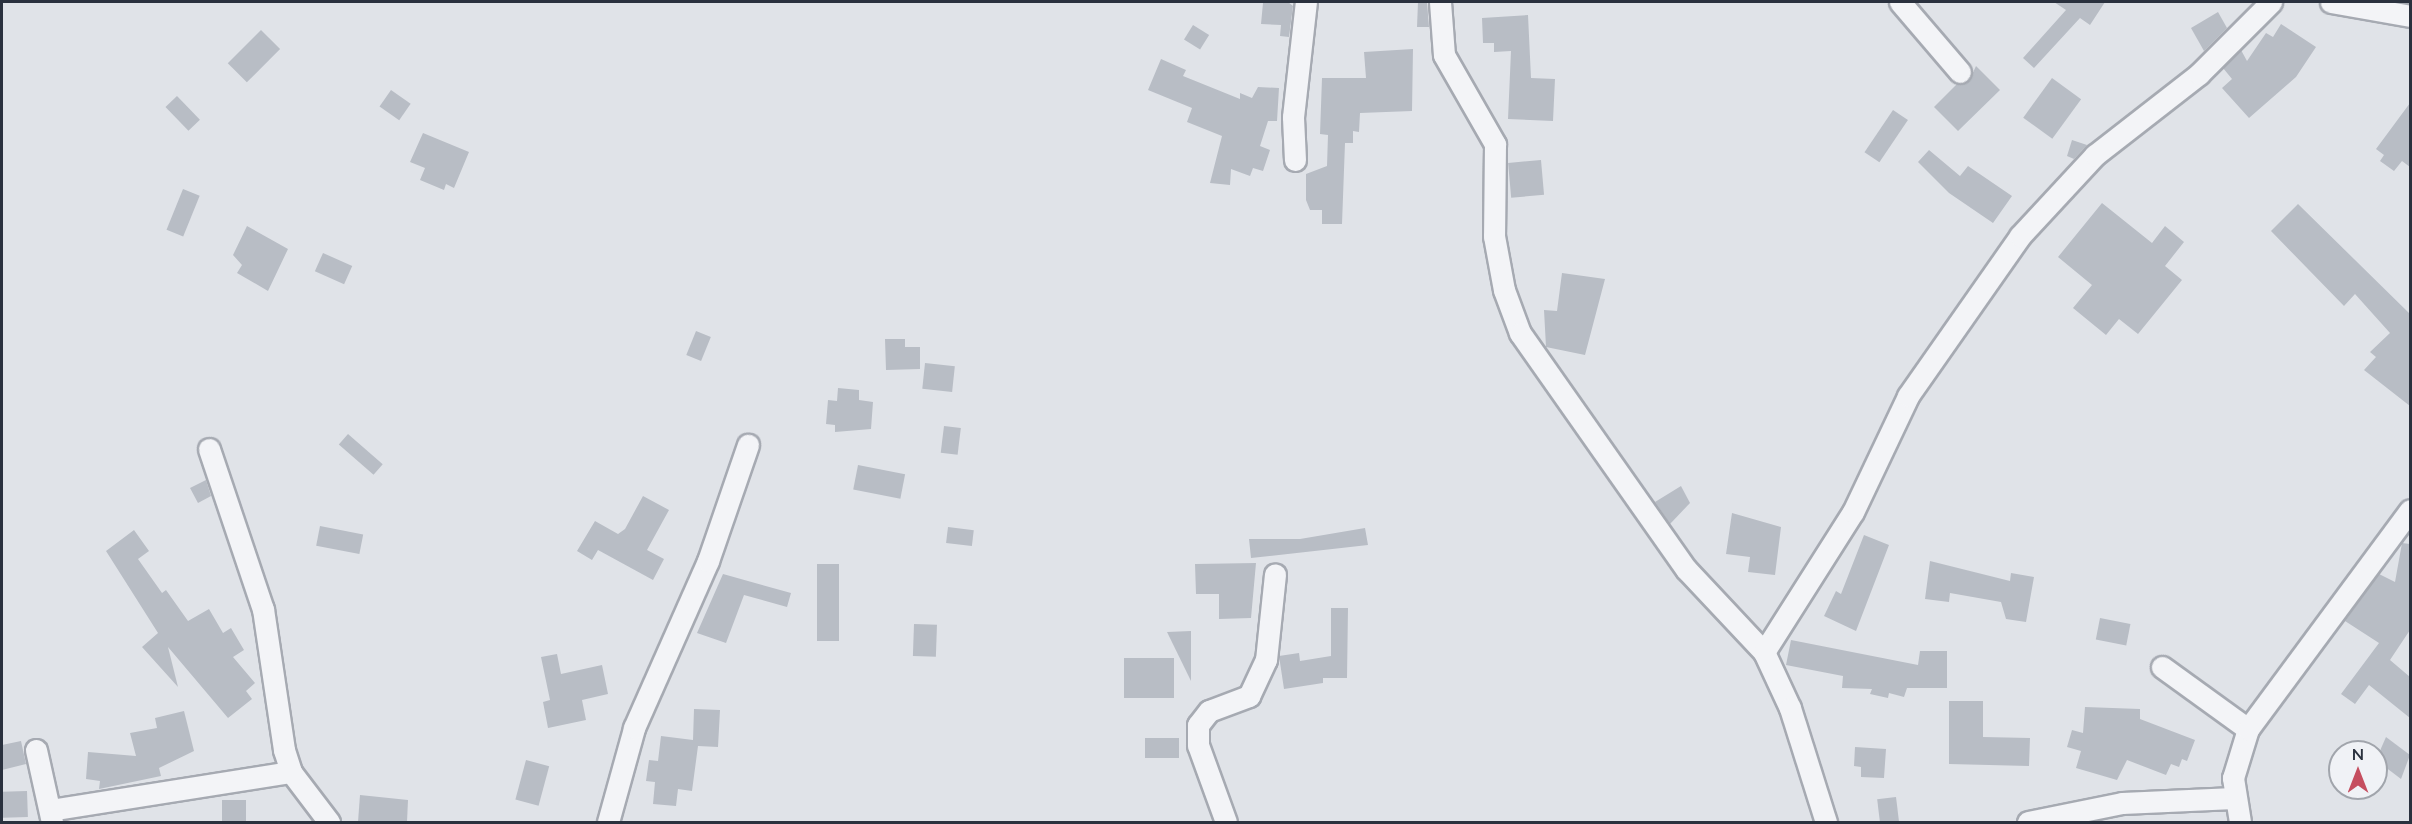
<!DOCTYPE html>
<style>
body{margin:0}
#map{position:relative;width:2412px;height:824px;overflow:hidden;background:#e0e3e8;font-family:Lato,sans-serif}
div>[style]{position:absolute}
.building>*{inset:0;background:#b8bdc5;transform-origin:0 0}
.roads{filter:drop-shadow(2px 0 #a6aab2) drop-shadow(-2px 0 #a6aab2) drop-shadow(0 2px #a6aab2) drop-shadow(0 -2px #a6aab2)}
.street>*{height:21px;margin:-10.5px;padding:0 10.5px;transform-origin:10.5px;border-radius:10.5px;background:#f3f4f7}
span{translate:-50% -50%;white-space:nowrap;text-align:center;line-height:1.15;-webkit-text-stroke:4.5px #f0f2f6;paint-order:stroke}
.frame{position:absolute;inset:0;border:3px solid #2a313e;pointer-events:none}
.north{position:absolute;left:2328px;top:740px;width:60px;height:60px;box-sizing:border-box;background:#f0f2f6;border:2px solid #a1a5ac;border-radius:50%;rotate:0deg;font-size:16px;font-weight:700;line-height:24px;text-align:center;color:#2a313e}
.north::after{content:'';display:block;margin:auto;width:21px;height:27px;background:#c54e5f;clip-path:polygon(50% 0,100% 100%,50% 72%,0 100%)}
</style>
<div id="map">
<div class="building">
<i style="clip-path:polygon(1288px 2px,1293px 6px,1289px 37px,1280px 36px,1281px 25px,1261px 24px,1263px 3px)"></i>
<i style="clip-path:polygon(1418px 2px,1427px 2px,1429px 27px,1417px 27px)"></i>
<i style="clip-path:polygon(2054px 2px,2105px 2px,2090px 25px,2080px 18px,2034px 68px,2023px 58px,2066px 10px)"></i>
<i style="clip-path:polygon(2218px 12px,2227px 28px,2204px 51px,2191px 28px)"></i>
<i style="clip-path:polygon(1528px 15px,1531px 78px,1555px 79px,1553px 121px,1508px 119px,1511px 51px,1494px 52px,1494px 43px,1483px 43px,1482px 18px)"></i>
<i style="clip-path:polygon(2281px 24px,2316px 47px,2296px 77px,2249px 118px,2222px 88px,2232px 79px,2223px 68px,2241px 50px,2247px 61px,2266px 33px,2273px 37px)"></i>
<i style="left:1193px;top:25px;width:19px;height:17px;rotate:32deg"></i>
<i style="left:261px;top:30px;width:27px;height:47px;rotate:45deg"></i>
<i style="clip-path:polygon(1413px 49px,1412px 111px,1360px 113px,1359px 132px,1353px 131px,1353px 143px,1345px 143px,1342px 224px,1322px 224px,1322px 210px,1310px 210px,1306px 200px,1306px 174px,1327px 166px,1328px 135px,1320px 134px,1322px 78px,1366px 78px,1364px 52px)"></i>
<i style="clip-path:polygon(1161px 59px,1186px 70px,1183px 76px,1240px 99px,1240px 93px,1252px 98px,1258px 87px,1279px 88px,1277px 121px,1268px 121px,1260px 146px,1270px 150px,1263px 171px,1253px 168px,1250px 176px,1231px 169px,1230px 185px,1210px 183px,1222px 136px,1187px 122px,1192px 108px,1148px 90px)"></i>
<i style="clip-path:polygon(1976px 66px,2000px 90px,1958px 131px,1934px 107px,1957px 84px,1969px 81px)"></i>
<i style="left:2052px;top:78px;width:36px;height:49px;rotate:36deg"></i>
<i style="left:391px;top:90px;width:24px;height:20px;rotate:35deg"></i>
<i style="left:177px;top:96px;width:33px;height:16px;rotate:46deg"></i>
<i style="clip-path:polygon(2410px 103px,2410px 167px,2402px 161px,2394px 171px,2380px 161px,2384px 155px,2376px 149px)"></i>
<i style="left:1893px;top:110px;width:18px;height:51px;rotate:34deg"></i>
<i style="clip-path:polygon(423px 133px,469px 152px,454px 188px,446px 184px,444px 190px,420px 180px,425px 168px,410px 162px)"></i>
<i style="clip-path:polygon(2072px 140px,2087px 145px,2074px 159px,2067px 156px)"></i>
<i style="clip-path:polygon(1929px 150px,1960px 176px,1968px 166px,2012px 196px,1993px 223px,1949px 193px,1918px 162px)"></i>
<i style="left:1541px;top:160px;width:35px;height:33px;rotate:85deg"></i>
<i style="left:183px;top:189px;width:18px;height:44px;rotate:22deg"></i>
<i style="clip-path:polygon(2102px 203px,2152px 243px,2165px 226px,2184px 242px,2165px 266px,2182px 280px,2138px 334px,2119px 319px,2106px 335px,2073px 308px,2092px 285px,2058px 257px)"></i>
<i style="clip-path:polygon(2298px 204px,2410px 314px,2410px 406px,2364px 370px,2376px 357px,2370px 352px,2390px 333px,2355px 294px,2344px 306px,2271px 231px)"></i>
<i style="clip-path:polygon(247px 226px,288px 249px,268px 291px,237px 273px,242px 265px,233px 255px)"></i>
<i style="left:323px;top:253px;width:32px;height:20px;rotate:24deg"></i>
<i style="clip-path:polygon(1562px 273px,1605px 279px,1585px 355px,1546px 347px,1544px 310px,1557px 311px)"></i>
<i style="left:696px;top:331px;width:16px;height:26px;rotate:22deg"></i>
<i style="clip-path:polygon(885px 339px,905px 339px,905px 347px,920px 347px,920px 369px,886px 370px)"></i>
<i style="left:925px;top:363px;width:30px;height:26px;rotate:6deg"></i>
<i style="clip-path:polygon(838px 388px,859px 390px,859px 400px,873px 402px,871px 429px,835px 432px,835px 425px,826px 424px,828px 400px,837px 401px)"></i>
<i style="left:944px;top:426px;width:17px;height:27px;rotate:7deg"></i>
<i style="left:348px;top:434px;width:46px;height:14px;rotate:41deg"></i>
<i style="left:858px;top:465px;width:48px;height:25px;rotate:11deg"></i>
<i style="clip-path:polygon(206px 480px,211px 496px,198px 503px,190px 488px)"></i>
<i style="clip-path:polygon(1681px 486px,1690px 503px,1670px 524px,1655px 502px)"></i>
<i style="clip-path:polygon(643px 496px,669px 510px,647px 550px,664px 559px,653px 580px,598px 550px,592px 560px,577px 551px,595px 521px,618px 534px,625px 529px)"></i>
<i style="clip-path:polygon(1732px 513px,1781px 527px,1775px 575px,1748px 572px,1750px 557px,1726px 554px)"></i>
<i style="left:320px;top:526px;width:44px;height:20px;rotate:11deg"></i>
<i style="left:948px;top:527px;width:26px;height:16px;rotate:7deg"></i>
<i style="clip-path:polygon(1365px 528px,1368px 545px,1251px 558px,1249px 539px,1300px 539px)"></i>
<i style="clip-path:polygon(134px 530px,149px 551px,138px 559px,162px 593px,166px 590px,188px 621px,209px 609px,223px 633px,231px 628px,244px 650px,233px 657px,255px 683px,246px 691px,252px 699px,228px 718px,168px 647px,178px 687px,142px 647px,158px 633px,106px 551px)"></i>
<i style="clip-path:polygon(1864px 535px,1889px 545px,1856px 631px,1824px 616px,1836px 591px,1841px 594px)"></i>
<i style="clip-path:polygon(2402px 543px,2410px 544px,2410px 630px,2390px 660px,2410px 677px,2410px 718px,2369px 685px,2355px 704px,2341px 694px,2379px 643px,2345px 621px,2379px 574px,2395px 582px)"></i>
<i style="clip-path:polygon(1930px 561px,2010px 581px,2011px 573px,2034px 577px,2026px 622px,2006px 619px,2001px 602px,1950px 593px,1949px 602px,1925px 599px)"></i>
<i style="clip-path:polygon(1256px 563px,1251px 618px,1219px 619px,1219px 594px,1196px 594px,1195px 564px)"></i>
<i style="left:817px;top:564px;width:22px;height:77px"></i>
<i style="clip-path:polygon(723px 574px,791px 593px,787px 607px,744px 595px,726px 643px,697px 633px)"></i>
<i style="clip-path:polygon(1331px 608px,1348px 608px,1347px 678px,1323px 678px,1323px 683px,1284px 689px,1279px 656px,1299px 653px,1300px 661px,1331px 656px)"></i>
<i style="left:2100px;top:618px;width:31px;height:22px;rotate:11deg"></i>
<i style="left:914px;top:624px;width:23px;height:32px;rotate:2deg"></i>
<i style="clip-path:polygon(1191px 631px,1191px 681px,1167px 632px)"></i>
<i style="clip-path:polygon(1791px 640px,1918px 665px,1920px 651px,1947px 651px,1947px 688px,1907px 688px,1904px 697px,1889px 693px,1888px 698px,1870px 694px,1872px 689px,1842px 688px,1843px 676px,1786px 665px)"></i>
<i style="clip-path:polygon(557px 654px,561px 674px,602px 665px,608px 694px,582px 700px,586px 720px,548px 728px,543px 702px,550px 700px,541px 657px)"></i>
<i style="left:1124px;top:658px;width:50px;height:40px"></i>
<i style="clip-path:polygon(1949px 701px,1983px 701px,1983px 737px,2030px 738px,2029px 766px,1949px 764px)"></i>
<i style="clip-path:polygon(2085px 707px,2140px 709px,2140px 719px,2195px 740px,2187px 761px,2182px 759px,2179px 767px,2171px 764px,2166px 775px,2127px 760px,2117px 780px,2076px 768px,2081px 751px,2067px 747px,2072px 730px,2083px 733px)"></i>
<i style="clip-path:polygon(694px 709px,720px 710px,718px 747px,698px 746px,692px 791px,678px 789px,676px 806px,653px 804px,655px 782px,646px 781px,649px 760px,658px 761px,661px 736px,693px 740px)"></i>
<i style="clip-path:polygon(184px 711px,194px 751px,159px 768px,161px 776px,99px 789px,100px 781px,86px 779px,88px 752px,136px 756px,130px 733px,157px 728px,155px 718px)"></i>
<i style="clip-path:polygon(2386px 737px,2410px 755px,2401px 779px,2376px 760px)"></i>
<i style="left:1145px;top:738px;width:34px;height:20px"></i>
<i style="clip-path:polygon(21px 741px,26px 764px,2px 770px,2px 745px)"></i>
<i style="clip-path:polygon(1855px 747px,1886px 749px,1884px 778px,1861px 777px,1861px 767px,1854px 766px)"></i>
<i style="left:526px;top:760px;width:24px;height:41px;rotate:15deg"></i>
<i style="left:27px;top:791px;width:26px;height:25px;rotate:88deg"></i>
<i style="clip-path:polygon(360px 795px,408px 800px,407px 822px,358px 822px)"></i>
<i style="left:1896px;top:797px;width:25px;height:19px;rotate:83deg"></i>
<i style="left:222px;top:800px;width:24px;height:22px"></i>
</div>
<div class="roads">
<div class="street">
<i style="left:1440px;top:2px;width:53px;rotate:85.7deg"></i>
<i style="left:1444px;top:55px;width:103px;rotate:60.2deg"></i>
<i style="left:1495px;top:144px;width:92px;rotate:90.6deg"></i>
<i style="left:1494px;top:236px;width:55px;rotate:79.5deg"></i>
<i style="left:1504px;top:290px;width:46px;rotate:69.6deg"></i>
<i style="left:1520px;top:333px;width:289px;rotate:54.9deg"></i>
<i style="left:1686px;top:569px;width:114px;rotate:46.8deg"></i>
<i style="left:1764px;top:652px;width:62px;rotate:65.1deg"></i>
<i style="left:1790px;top:708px;width:120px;rotate:72.5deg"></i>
<i style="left:1900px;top:2px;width:92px;rotate:49.4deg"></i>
<i style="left:2331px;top:2px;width:80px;rotate:10deg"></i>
<i style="left:1295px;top:160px;width:43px;rotate:-92.7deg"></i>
<i style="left:1293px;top:117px;width:116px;rotate:-83.6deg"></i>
<i style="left:209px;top:449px;width:169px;rotate:71.4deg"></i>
<i style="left:263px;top:609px;width:143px;rotate:81.5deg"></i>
<i style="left:284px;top:750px;width:23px;rotate:72deg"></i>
<i style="left:291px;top:772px;width:63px;rotate:52.8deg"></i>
<i style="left:1764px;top:652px;width:166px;rotate:-57.6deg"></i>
<i style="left:1853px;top:512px;width:128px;rotate:-64.6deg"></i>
<i style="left:1908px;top:396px;width:195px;rotate:-55deg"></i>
<i style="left:2020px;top:236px;width:110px;rotate:-47.2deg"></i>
<i style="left:2095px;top:155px;width:132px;rotate:-37.9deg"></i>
<i style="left:2199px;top:74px;width:102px;rotate:-45deg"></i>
<i style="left:2162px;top:667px;width:106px;rotate:35.8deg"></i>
<i style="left:36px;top:750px;width:74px;rotate:77.5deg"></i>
<i style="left:50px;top:810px;width:244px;rotate:-9deg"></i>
<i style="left:608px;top:822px;width:98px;rotate:-74.5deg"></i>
<i style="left:634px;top:728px;width:183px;rotate:-66.1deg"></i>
<i style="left:708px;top:561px;width:123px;rotate:-71deg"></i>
<i style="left:1226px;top:822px;width:82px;rotate:-110deg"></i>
<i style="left:1198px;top:745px;width:20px;rotate:-90deg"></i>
<i style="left:1198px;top:725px;width:18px;rotate:-52deg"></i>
<i style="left:1209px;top:711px;width:43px;rotate:-20.6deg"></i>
<i style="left:1249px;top:696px;width:40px;rotate:-65deg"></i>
<i style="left:1266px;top:660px;width:86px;rotate:-84deg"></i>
<i style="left:2028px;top:822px;width:96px;rotate:-11.4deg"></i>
<i style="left:2122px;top:803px;width:112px;rotate:-2.6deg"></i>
<i style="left:2240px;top:822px;width:45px;rotate:-99deg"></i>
<i style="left:2233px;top:778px;width:51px;rotate:-73deg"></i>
<i style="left:2248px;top:729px;width:272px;rotate:-53.5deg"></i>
</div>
</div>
<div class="frame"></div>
<div class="north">N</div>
</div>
